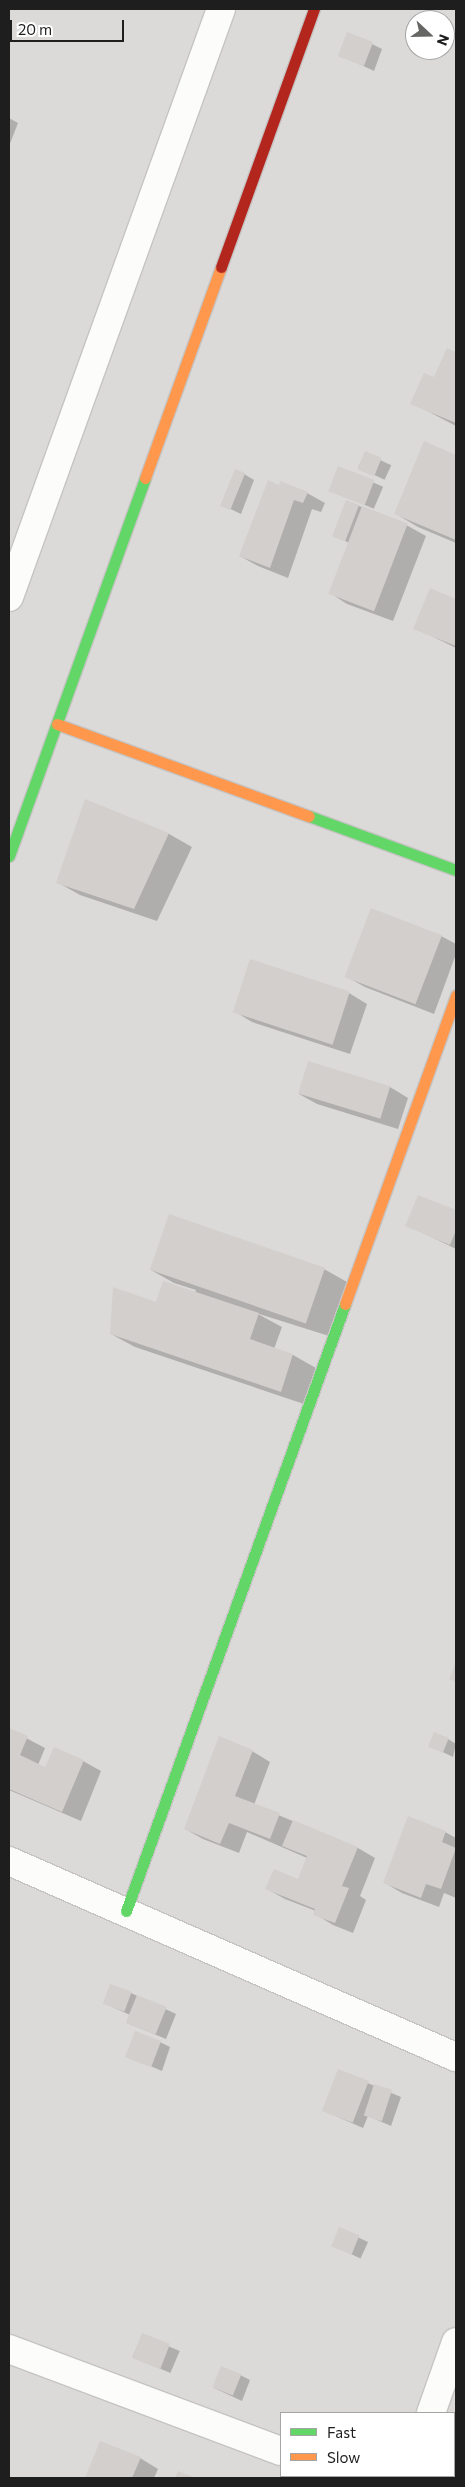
<!DOCTYPE html>
<style>
body{margin:0}
#map{position:relative;width:465px;height:2487px;overflow:hidden;background:#edebe7;font-family:Commissioner,sans-serif}
div>[style]{position:absolute}
.residential>*{inset:0;background:#dcdad8}
.shadow>*{inset:0;background:#0003;transform-origin:0 0}
.building>*{inset:0;background:#d2cfcc;transform-origin:0 0}
.roads{filter:drop-shadow(1px 0 #c5c4c3) drop-shadow(-1px 0 #c5c4c3) drop-shadow(0 1px #c5c4c3) drop-shadow(0 -1px #c5c4c3)}
.street>*{height:28px;margin:-14px;padding:0 14px;transform-origin:14px;border-radius:14px;background:#fcfcfb}
.fast>*{height:11px;margin:-5.5px;padding:0 5.5px;transform-origin:5.5px;border-radius:5.5px;background:#63d668}
.slow>*{height:11px;margin:-5.5px;padding:0 5.5px;transform-origin:5.5px;border-radius:5.5px;background:#ff974d}
.jam>*{height:11px;margin:-5.5px;padding:0 5.5px;transform-origin:5.5px;border-radius:5.5px;background:#b3261e}
span{translate:-50% -50%;white-space:nowrap;text-align:center;line-height:1.15;-webkit-text-stroke:4px #fff;paint-order:stroke}
.frame{position:absolute;inset:0;border:10px solid #1e1e1e;pointer-events:none}
.legend{position:absolute;left:280px;top:2412px;width:175px;height:65px;box-sizing:border-box;background:#fff;border:1px solid #a5a5a5;margin:0;padding:6px 9px;list-style:none;font-size:15px;color:#1e1e1e}
.legend li{display:flex;align-items:center;gap:10px;height:25px}
.legend b{width:25px;border:1px solid #a5a5a5}
.north{position:absolute;left:405px;top:10px;width:50px;height:50px;box-sizing:border-box;background:#fff;border:1px solid #a5a5a5;border-radius:50%;rotate:111deg;font-size:14px;font-weight:700;line-height:20px;text-align:center;color:#1e1e1e}
.north::after{content:'';display:block;margin:auto;width:18px;height:22px;background:#666664;clip-path:polygon(50% 0,100% 100%,50% 72%,0 100%)}
.scale{position:absolute;left:10px;top:20px;width:114px;height:22px;box-sizing:border-box;border:2px solid #1e1e1e;border-top:0;padding-left:6px;font-size:15px;line-height:18px;white-space:nowrap;color:#1e1e1e;-webkit-text-stroke:4px #fff;paint-order:stroke}
</style>
<div id="map">
<div class="residential">
<i style="clip-path:polygon(evenodd,9px 9px,456px 9px,456px 2478px,9px 2478px,9px 9px,415px 20px,445px 20px,445px 50px,415px 50px,415px 20px,9px 9px,281px 2413px,454px 2413px,454px 2476px,281px 2476px,281px 2413px)"></i>
</div>
<div class="shadow">
<i style="clip-path:polygon(372px 44px,382px 49px,374px 71px,340px 55px)"></i>
<i style="clip-path:polygon(9px 118px,18px 123px,9px 146px)"></i>
<i style="clip-path:polygon(447px 349px,456px 353px,456px 426px,412px 403px,435px 378px)"></i>
<i style="clip-path:polygon(425px 443px,456px 456px,456px 543px,418px 527px,396px 514px)"></i>
<i style="left:365px;top:453px;width:29px;height:16px;rotate:25deg"></i>
<i style="left:339px;top:468px;width:48px;height:24px;rotate:23deg"></i>
<i style="clip-path:polygon(244px 474px,254px 480px,241px 514px,222px 505px)"></i>
<i style="clip-path:polygon(280px 486px,307px 493px,325px 503px,321px 512px,312px 509px,288px 578px,258px 566px,240px 556px)"></i>
<i style="clip-path:polygon(347px 501px,408px 526px,426px 536px,393px 621px,347px 604px,330px 593px,349px 543px,334px 535px)"></i>
<i style="clip-path:polygon(430px 590px,456px 600px,456px 648px,415px 628px)"></i>
<i style="clip-path:polygon(86px 801px,169px 834px,192px 847px,157px 921px,80px 895px,57px 882px)"></i>
<i style="clip-path:polygon(441px 936px,456px 944px,456px 954px,434px 1014px,365px 987px,347px 977px)"></i>
<i style="clip-path:polygon(349px 993px,367px 1004px,350px 1054px,252px 1022px,234px 1011px)"></i>
<i style="clip-path:polygon(309px 1062px,390px 1087px,408px 1098px,398px 1129px,317px 1104px,299px 1094px)"></i>
<i style="clip-path:polygon(418px 1197px,456px 1212px,456px 1249px,407px 1225px)"></i>
<i style="clip-path:polygon(324px 1269px,347px 1282px,329px 1336px,256px 1313px,282px 1327px,274px 1349px,293px 1355px,316px 1368px,304px 1404px,135px 1347px,111px 1334px,156px 1303px,195px 1293px,196px 1290px,174px 1283px,151px 1270px)"></i>
<i style="clip-path:polygon(9px 1729px,45px 1748px,38px 1765px,46px 1768px,83px 1761px,101px 1771px,81px 1821px,9px 1790px)"></i>
<i style="clip-path:polygon(448px 1739px,456px 1744px,453px 1757px,430px 1746px)"></i>
<i style="clip-path:polygon(252px 1751px,270px 1762px,254px 1805px,358px 1848px,375px 1858px,360px 1896px,366px 1900px,353px 1933px,333px 1925px,315px 1914px,316px 1911px,285px 1899px,267px 1889px,298px 1880px,307px 1858px,247px 1832px,239px 1853px,203px 1839px,185px 1829px)"></i>
<i style="clip-path:polygon(445px 1832px,456px 1838px,456px 1898px,444px 1893px,439px 1907px,402px 1893px,385px 1883px)"></i>
<i style="clip-path:polygon(131px 1993px,176px 2014px,166px 2039px,127px 2023px,130px 2015px,104px 2003px)"></i>
<i style="clip-path:polygon(160px 2042px,170px 2047px,162px 2071px,127px 2056px)"></i>
<i style="clip-path:polygon(339px 2071px,401px 2097px,391px 2126px,368px 2116px,363px 2128px,324px 2111px)"></i>
<i style="left:340px;top:2229px;width:31px;height:18px;rotate:25deg"></i>
<i style="left:142px;top:2335px;width:41px;height:24px;rotate:23deg"></i>
<i style="clip-path:polygon(240px 2375px,250px 2380px,242px 2401px,214px 2388px)"></i>
<i style="clip-path:polygon(100px 2443px,140px 2458px,158px 2469px,154px 2478px,87px 2478px)"></i>
</div>
<div class="building">
<i style="left:347px;top:32px;width:28px;height:26px;rotate:21deg"></i>
<i style="clip-path:polygon(447px 348px,456px 352px,456px 423px,410px 404px,424px 373px,434px 377px)"></i>
<i style="clip-path:polygon(424px 441px,456px 455px,456px 540px,394px 514px)"></i>
<i style="left:365px;top:451px;width:18px;height:20px;rotate:22deg"></i>
<i style="left:338px;top:466px;width:39px;height:27px;rotate:21deg"></i>
<i style="left:235px;top:469px;width:11px;height:40px;rotate:22deg"></i>
<i style="clip-path:polygon(268px 480px,279px 485px,280px 481px,308px 492px,303px 503px,294px 500px,270px 568px,239px 556px)"></i>
<i style="left:346px;top:500px;width:14px;height:39px;rotate:21deg"></i>
<i style="left:362px;top:506px;width:49px;height:94px;rotate:21deg"></i>
<i style="clip-path:polygon(430px 588px,456px 599px,456px 646px,413px 629px)"></i>
<i style="clip-path:polygon(85px 799px,169px 833px,134px 909px,56px 883px)"></i>
<i style="left:371px;top:908px;width:76px;height:74px;rotate:21deg"></i>
<i style="left:250px;top:959px;width:105px;height:56px;rotate:18deg"></i>
<i style="left:308px;top:1061px;width:86px;height:34px;rotate:17deg"></i>
<i style="clip-path:polygon(418px 1195px,456px 1210px,456px 1230px,450px 1245px,405px 1226px)"></i>
<i style="left:169px;top:1214px;width:165px;height:59px;rotate:19deg"></i>
<i style="clip-path:polygon(163px 1281px,259px 1313px,250px 1339px,293px 1354px,281px 1392px,110px 1334px,113px 1287px,156px 1302px)"></i>
<i style="clip-path:polygon(456px 1662px,456px 1682px,449px 1679px)"></i>
<i style="clip-path:polygon(9px 1728px,28px 1736px,20px 1755px,45px 1767px,54px 1747px,84px 1760px,62px 1812px,9px 1789px)"></i>
<i style="left:434px;top:1732px;width:16px;height:16px;rotate:22deg"></i>
<i style="clip-path:polygon(219px 1736px,253px 1750px,235px 1796px,280px 1813px,270px 1839px,229px 1823px,220px 1844px,184px 1829px)"></i>
<i style="clip-path:polygon(408px 1816px,446px 1831px,442px 1842px,456px 1848px,441px 1889px,426px 1884px,421px 1898px,383px 1883px)"></i>
<i style="clip-path:polygon(293px 1820px,358px 1847px,342px 1886px,349px 1888px,335px 1923px,313px 1915px,315px 1909px,265px 1889px,274px 1869px,298px 1879px,307px 1856px,282px 1846px)"></i>
<i style="left:110px;top:1984px;width:23px;height:21px;rotate:20deg"></i>
<i style="left:137px;top:1995px;width:32px;height:30px;rotate:22deg"></i>
<i style="left:135px;top:2031px;width:28px;height:28px;rotate:21deg"></i>
<i style="left:338px;top:2069px;width:33px;height:45px;rotate:21deg"></i>
<i style="left:374px;top:2084px;width:19px;height:33px;rotate:18deg"></i>
<i style="left:339px;top:2227px;width:22px;height:21px;rotate:22deg"></i>
<i style="left:142px;top:2333px;width:30px;height:27px;rotate:21deg"></i>
<i style="left:221px;top:2366px;width:22px;height:23px;rotate:22deg"></i>
<i style="clip-path:polygon(100px 2441px,141px 2457px,132px 2478px,85px 2478px)"></i>
<i style="clip-path:polygon(178px 2471px,196px 2478px,175px 2478px)"></i>
</div>
<div class="roads">
<div class="street">
<i style="left:9px;top:597px;width:625px;rotate:-70.17deg"></i>
<i style="left:9px;top:1861px;width:488px;rotate:23.7deg"></i>
<i style="left:9px;top:2349px;width:290px;rotate:20.6deg"></i>
<i style="left:431px;top:2413px;width:75px;rotate:-70.6deg"></i>
<i style="left:346px;top:2476px;width:7px;rotate:16deg"></i>
<i style="left:408px;top:2478px;width:2px;rotate:-90deg"></i>
</div>
<div class="fast">
<i style="left:309px;top:816px;width:157px;rotate:20.2deg"></i>
<i style="left:9px;top:856px;width:402px;rotate:-70.2deg"></i>
<i style="left:126px;top:1911px;width:645px;rotate:-70.16deg"></i>
</div>
<div class="slow">
<i style="left:145px;top:478px;width:224px;rotate:-70.2deg"></i>
<i style="left:57px;top:724px;width:268px;rotate:20.1deg"></i>
<i style="left:345px;top:1304px;width:328px;rotate:-70.2deg"></i>
</div>
<div class="jam">
<i style="left:221px;top:267px;width:274px;rotate:-70.2deg"></i>
</div>
</div>
<div class="frame"></div>
<ul class="legend">
<li><b style="height:6px;background:#63d668"></b>Fast</li>
<li><b style="height:6px;background:#ff974d"></b>Slow</li>
</ul>
<div class="north">N</div>
<div class="scale">20 m</div>
</div>
